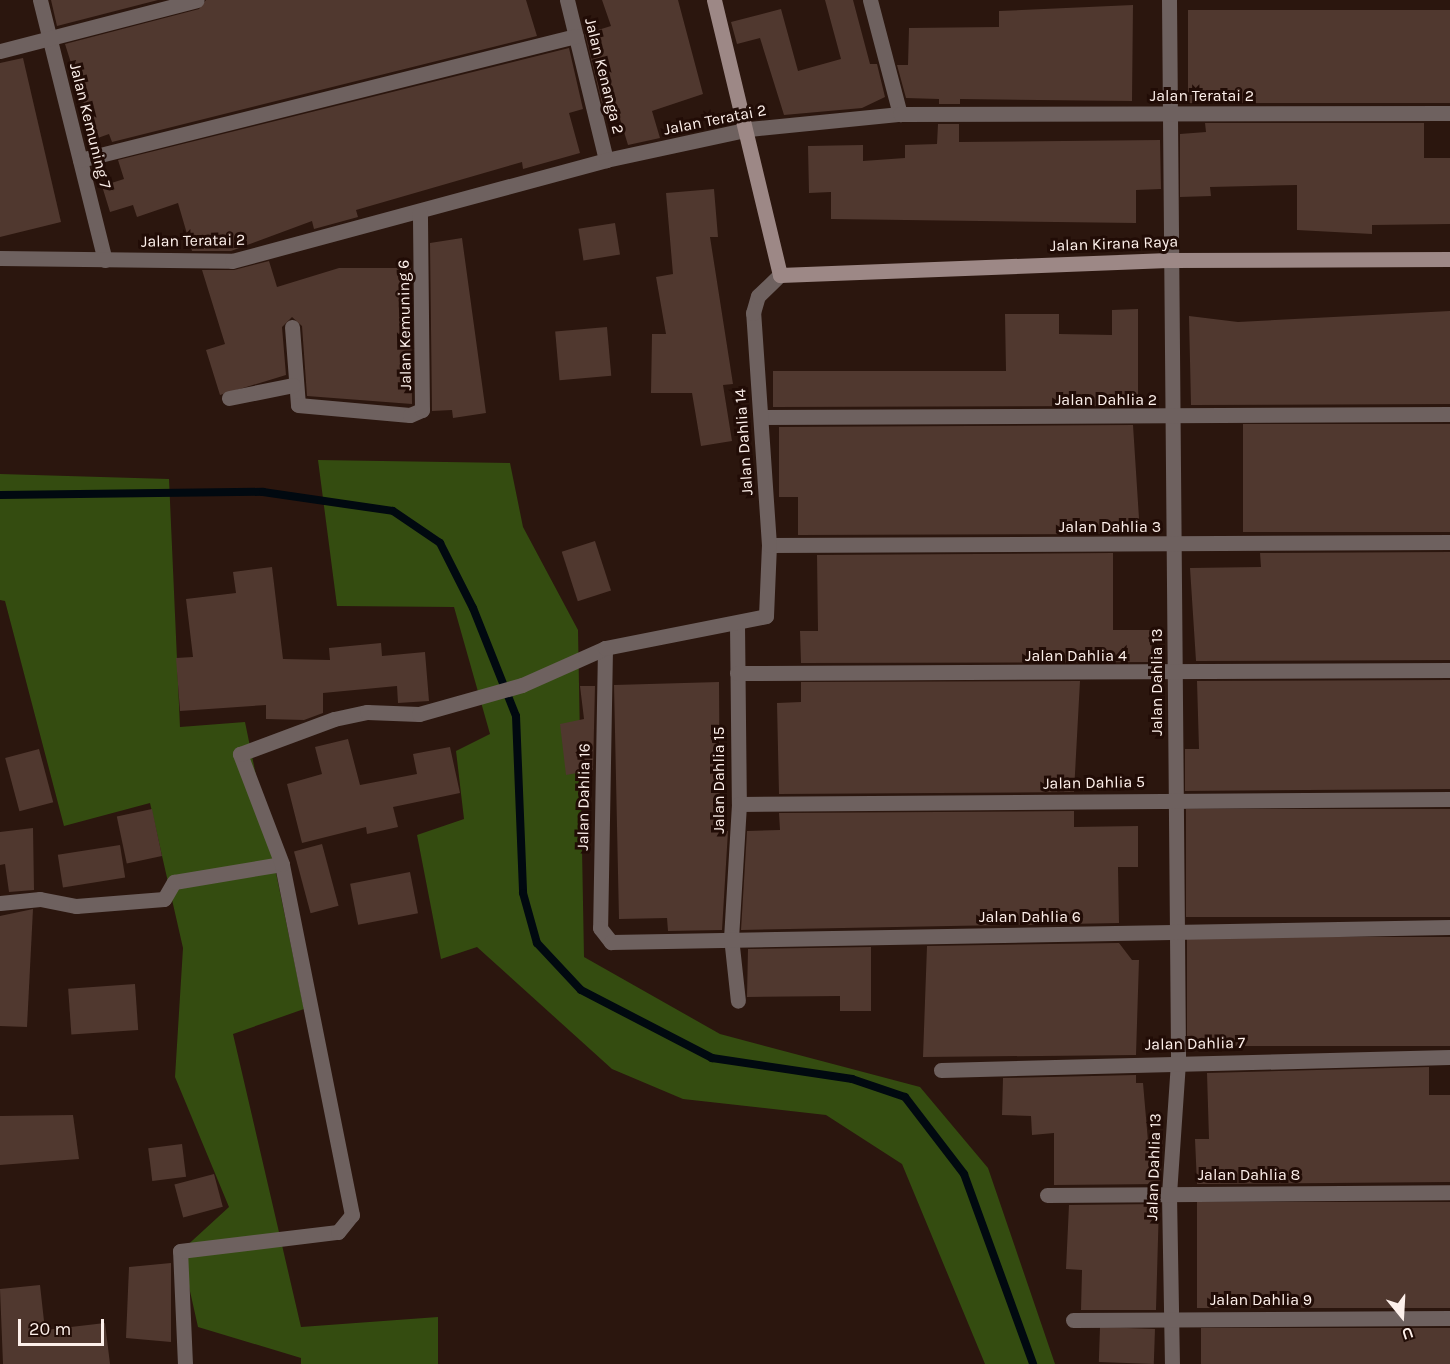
<!DOCTYPE html>
<style>
body{margin:0}
#map{position:relative;width:1450px;height:1364px;overflow:hidden;background:#2b160e;font-family:Karla,sans-serif}
div>[style]{position:absolute}
.green>*{inset:0;background:#344c10}
.stream>*{height:8px;margin:-4px;padding:0 4px;transform-origin:4px;border-radius:4px;background:#010910}
.building>*{inset:0;background:#50382f;transform-origin:0 0}
.street>*{height:15px;margin:-7.5px;padding:0 7.5px;transform-origin:7.5px;border-radius:7.5px;background:#6e615f}
.secondary>*{height:15px;margin:-7.5px;padding:0 7.5px;transform-origin:7.5px;border-radius:7.5px;background:#9d8886}
span{translate:-50% -50%;white-space:nowrap;text-align:center;line-height:1.15;-webkit-text-stroke:6px #210c06;paint-order:stroke}
.street-label{font-size:16px;color:#fdf0eb}
.north{position:absolute;left:1372px;top:1286px;width:60px;height:60px;-webkit-text-stroke:4px #210c06;paint-order:stroke;rotate:162deg;font-size:16px;font-weight:700;line-height:24px;text-align:center;color:#fdf0eb}
.north::after{content:'';display:block;margin:auto;width:21px;height:27px;background:#fdf0eb;clip-path:polygon(50% 0,100% 100%,50% 72%,0 100%)}
.scale{position:absolute;left:18px;top:1319px;width:86px;height:27px;box-sizing:border-box;border:3px solid #fdf0eb;border-top:0;padding-left:8px;font-size:18px;line-height:21px;white-space:nowrap;color:#fdf0eb;-webkit-text-stroke:4px #210c06;paint-order:stroke}
</style>
<div id="map">
<div class="green">
<i style="clip-path:polygon(318px 460px,510px 463px,523px 527px,578px 630px,584px 957px,720px 1034px,920px 1087px,988px 1168px,1055px 1364px,985px 1364px,902px 1164px,826px 1115px,683px 1099px,612px 1069px,477px 947px,441px 959px,417px 835px,464px 819px,456px 751px,490px 734px,454px 607px,337px 606px)"></i>
<i style="clip-path:polygon(0 474px,169px 479px,180px 727px,245px 722px,304px 1009px,233px 1034px,301px 1327px,438px 1317px,438px 1364px,301px 1364px,301px 1358px,198px 1327px,181px 1251px,229px 1207px,175px 1077px,183px 948px,150px 803px,64px 826px,5px 601px,0 600px)"></i>
</div>
<div class="stream">
<i style="left:0;top:495px;width:263px;rotate:-0.7deg"></i>
<i style="left:263px;top:492px;width:131px;rotate:8.3deg"></i>
<i style="left:393px;top:511px;width:57px;rotate:34.2deg"></i>
<i style="left:440px;top:543px;width:73px;rotate:63.1deg"></i>
<i style="left:473px;top:608px;width:116px;rotate:68.3deg"></i>
<i style="left:516px;top:716px;width:177px;rotate:87.7deg"></i>
<i style="left:523px;top:893px;width:52px;rotate:74.4deg"></i>
<i style="left:537px;top:943px;width:64px;rotate:46.9deg"></i>
<i style="left:581px;top:990px;width:148px;rotate:27.4deg"></i>
<i style="left:712px;top:1058px;width:142px;rotate:8.5deg"></i>
<i style="left:852px;top:1079px;width:56px;rotate:18.8deg"></i>
<i style="left:905px;top:1097px;width:97px;rotate:52.5deg"></i>
<i style="left:964px;top:1174px;width:202px;rotate:70deg"></i>
</div>
<div class="building">
<i style="clip-path:polygon(51px 0,158px 0,57px 26px)"></i>
<i style="clip-path:polygon(206px 0,526px 0,537px 36px,112px 142px,109px 134px,95px 139px,65px 44px,199px 9px)"></i>
<i style="clip-path:polygon(602px 0,678px 0,703px 94px,652px 111px,660px 138px,628px 145px,614px 99px,602px 103px,585px 34px,611px 26px)"></i>
<i style="clip-path:polygon(825px 0,853px 0,870px 64px,877px 64px,885px 97px,862px 108px,784px 115px,760px 38px,737px 44px,731px 22px,781px 9px,798px 71px,841px 59px)"></i>
<i style="clip-path:polygon(1133px 5px,1132px 101px,960px 99px,960px 104px,939px 104px,939px 99px,906px 98px,897px 65px,908px 65px,909px 28px,999px 27px,999px 11px)"></i>
<i style="left:1450px;top:10px;width:93px;height:262px;rotate:90deg"></i>
<i style="clip-path:polygon(569px 48px,583px 109px,569px 113px,580px 153px,523px 169px,522px 162px,356px 210px,358px 217px,314px 229px,312px 221px,231px 251px,192px 251px,178px 203px,137px 217px,133px 205px,110px 212px,102px 186px,124px 179px,118px 160px)"></i>
<i style="clip-path:polygon(23px 58px,61px 222px,0 237px,0 63px)"></i>
<i style="clip-path:polygon(1205px 123px,1424px 123px,1424px 158px,1450px 158px,1450px 224px,1372px 225px,1372px 234px,1297px 230px,1297px 185px,1210px 187px,1211px 196px,1180px 197px,1180px 134px,1206px 132px)"></i>
<i style="clip-path:polygon(938px 124px,959px 124px,959px 142px,1160px 140px,1161px 189px,1136px 190px,1136px 223px,831px 219px,831px 192px,809px 193px,808px 146px,863px 145px,863px 161px,905px 158px,905px 145px,937px 144px)"></i>
<i style="clip-path:polygon(714px 189px,718px 237px,710px 237px,733px 384px,723px 385px,732px 441px,701px 446px,692px 393px,651px 393px,652px 334px,666px 334px,656px 277px,673px 274px,666px 193px)"></i>
<i style="left:615px;top:223px;width:32px;height:37px;rotate:81deg"></i>
<i style="clip-path:polygon(462px 238px,486px 413px,453px 418px,452px 410px,432px 411px,430px 243px)"></i>
<i style="clip-path:polygon(269px 261px,277px 287px,339px 268px,411px 268px,412px 404px,307px 396px,302px 326px,292px 317px,282px 327px,286px 375px,220px 395px,206px 350px,225px 344px,202px 270px,234px 270px)"></i>
<i style="clip-path:polygon(1138px 309px,1138px 406px,773px 407px,773px 371px,1006px 371px,1005px 314px,1059px 314px,1059px 334px,1112px 335px,1112px 310px)"></i>
<i style="clip-path:polygon(1450px 311px,1450px 404px,1191px 405px,1189px 316px,1238px 322px)"></i>
<i style="left:607px;top:327px;width:49px;height:52px;rotate:85deg"></i>
<i style="left:1450px;top:424px;width:108px;height:207px;rotate:90deg"></i>
<i style="clip-path:polygon(1133px 425px,1140px 534px,798px 535px,798px 497px,779px 497px,779px 427px)"></i>
<i style="left:595px;top:541px;width:52px;height:35px;rotate:72deg"></i>
<i style="clip-path:polygon(1450px 552px,1450px 660px,1196px 661px,1190px 568px,1261px 567px,1260px 553px)"></i>
<i style="clip-path:polygon(1113px 553px,1113px 630px,1151px 630px,1152px 662px,801px 663px,800px 631px,818px 631px,817px 555px)"></i>
<i style="clip-path:polygon(272px 567px,283px 659px,330px 660px,329px 648px,381px 643px,382px 656px,425px 652px,429px 701px,398px 703px,397px 686px,323px 693px,323px 713px,304px 720px,266px 719px,266px 705px,180px 711px,176px 658px,193px 657px,186px 599px,236px 593px,233px 572px)"></i>
<i style="clip-path:polygon(1450px 680px,1450px 789px,1185px 791px,1185px 749px,1199px 749px,1197px 681px)"></i>
<i style="clip-path:polygon(1080px 681px,1074px 792px,779px 794px,777px 703px,801px 702px,801px 682px)"></i>
<i style="clip-path:polygon(719px 682px,720px 831px,728px 831px,722px 930px,668px 931px,667px 918px,619px 919px,614px 685px)"></i>
<i style="clip-path:polygon(580px 686px,595px 686px,593px 770px,566px 775px,560px 724px,584px 719px)"></i>
<i style="clip-path:polygon(348px 739px,360px 785px,417px 774px,413px 754px,450px 747px,460px 793px,393px 807px,398px 827px,367px 834px,366px 827px,302px 843px,287px 784px,322px 774px,315px 747px)"></i>
<i style="left:39px;top:749px;width:55px;height:35px;rotate:75deg"></i>
<i style="left:152px;top:809px;width:48px;height:36px;rotate:78deg"></i>
<i style="left:1450px;top:809px;width:108px;height:264px;rotate:90deg"></i>
<i style="clip-path:polygon(1074px 811px,1074px 827px,1138px 826px,1138px 867px,1118px 867px,1119px 923px,741px 930px,747px 831px,780px 830px,779px 813px)"></i>
<i style="clip-path:polygon(33px 828px,34px 890px,9px 892px,5px 864px,0 865px,0 832px)"></i>
<i style="left:322px;top:844px;width:64px;height:29px;rotate:75deg"></i>
<i style="left:120px;top:845px;width:33px;height:63px;rotate:81deg"></i>
<i style="left:410px;top:872px;width:42px;height:61px;rotate:79deg"></i>
<i style="clip-path:polygon(33px 909px,27px 1027px,0 1026px,0 916px)"></i>
<i style="left:1450px;top:937px;width:109px;height:263px;rotate:90deg"></i>
<i style="clip-path:polygon(1119px 943px,1132px 960px,1139px 960px,1136px 1055px,923px 1057px,927px 946px)"></i>
<i style="clip-path:polygon(871px 947px,871px 1011px,840px 1011px,840px 996px,747px 997px,748px 949px)"></i>
<i style="left:135px;top:984px;width:46px;height:67px;rotate:86deg"></i>
<i style="clip-path:polygon(1429px 1067px,1429px 1095px,1450px 1095px,1450px 1182px,1197px 1184px,1195px 1139px,1209px 1139px,1207px 1073px)"></i>
<i style="clip-path:polygon(1136px 1075px,1136px 1083px,1143px 1083px,1148px 1141px,1163px 1140px,1160px 1184px,1054px 1185px,1054px 1133px,1032px 1135px,1031px 1116px,1002px 1115px,1003px 1078px)"></i>
<i style="clip-path:polygon(73px 1115px,79px 1159px,0 1165px,0 1116px)"></i>
<i style="left:182px;top:1144px;width:33px;height:34px;rotate:83deg"></i>
<i style="left:214px;top:1174px;width:34px;height:41px;rotate:75deg"></i>
<i style="left:1450px;top:1202px;width:106px;height:253px;rotate:90deg"></i>
<i style="clip-path:polygon(1159px 1204px,1156px 1310px,1081px 1310px,1082px 1270px,1066px 1269px,1069px 1205px)"></i>
<i style="clip-path:polygon(171px 1263px,171px 1342px,126px 1338px,129px 1267px)"></i>
<i style="clip-path:polygon(40px 1285px,45px 1330px,105px 1323px,110px 1364px,3px 1364px,0 1289px)"></i>
<i style="left:1450px;top:1328px;width:36px;height:249px;rotate:90deg"></i>
<i style="left:1155px;top:1329px;width:35px;height:55px;rotate:92deg"></i>
</div>
<div class="street">
<i style="left:40px;top:0;width:268px;rotate:76deg"></i>
<i style="left:567px;top:0;width:165px;rotate:76.3deg"></i>
<i style="left:870px;top:0;width:118px;rotate:75.3deg"></i>
<i style="left:1169px;top:0;width:1062px;rotate:89.51deg"></i>
<i style="left:1178px;top:1062px;width:132px;rotate:93.9deg"></i>
<i style="left:1169px;top:1194px;width:170px;rotate:89deg"></i>
<i style="left:0;top:51px;width:203px;rotate:-14.5deg"></i>
<i style="left:80px;top:160px;width:511px;rotate:-14.04deg"></i>
<i style="left:0;top:258px;width:232px;rotate:0.7deg"></i>
<i style="left:232px;top:261px;width:387px;rotate:-15.1deg"></i>
<i style="left:606px;top:160px;width:146px;rotate:-12.2deg"></i>
<i style="left:749px;top:129px;width:152px;rotate:-5.7deg"></i>
<i style="left:900px;top:114px;width:550px;rotate:-0.1deg"></i>
<i style="left:292px;top:327px;width:78px;rotate:85.6deg"></i>
<i style="left:298px;top:405px;width:112px;rotate:5.1deg"></i>
<i style="left:410px;top:415px;width:13px;rotate:-23deg"></i>
<i style="left:422px;top:410px;width:198px;rotate:-90.6deg"></i>
<i style="left:229px;top:398px;width:65px;rotate:-11.5deg"></i>
<i style="left:761px;top:417px;width:689px;rotate:-0.25deg"></i>
<i style="left:769px;top:545px;width:681px;rotate:-0.25deg"></i>
<i style="left:737px;top:624px;width:180px;rotate:89.4deg"></i>
<i style="left:739px;top:804px;width:133px;rotate:93.4deg"></i>
<i style="left:731px;top:937px;width:64px;rotate:83.8deg"></i>
<i style="left:605px;top:648px;width:280px;rotate:91deg"></i>
<i style="left:600px;top:928px;width:18px;rotate:52deg"></i>
<i style="left:611px;top:942px;width:839px;rotate:-1.02deg"></i>
<i style="left:737px;top:673px;width:713px;rotate:-0.24deg"></i>
<i style="left:739px;top:804px;width:711px;rotate:-0.4deg"></i>
<i style="left:0;top:903px;width:40px;rotate:-5.7deg"></i>
<i style="left:40px;top:899px;width:37px;rotate:11deg"></i>
<i style="left:76px;top:906px;width:88px;rotate:-4.5deg"></i>
<i style="left:164px;top:899px;width:20px;rotate:-60deg"></i>
<i style="left:174px;top:882px;width:109px;rotate:-9.5deg"></i>
<i style="left:941px;top:1070px;width:509px;rotate:-1.46deg"></i>
<i style="left:1047px;top:1195px;width:403px;rotate:-0.4deg"></i>
<i style="left:1073px;top:1320px;width:377px;rotate:-0.3deg"></i>
<i style="left:185px;top:1364px;width:113px;rotate:-92.5deg"></i>
<i style="left:180px;top:1251px;width:159px;rotate:-6.9deg"></i>
<i style="left:338px;top:1232px;width:22px;rotate:-51deg"></i>
<i style="left:352px;top:1215px;width:358px;rotate:-101.3deg"></i>
<i style="left:282px;top:864px;width:118px;rotate:-110.9deg"></i>
<i style="left:240px;top:754px;width:100px;rotate:-20.4deg"></i>
<i style="left:334px;top:719px;width:34px;rotate:-12deg"></i>
<i style="left:367px;top:712px;width:52px;rotate:2.2deg"></i>
<i style="left:419px;top:714px;width:107px;rotate:-15.7deg"></i>
<i style="left:522px;top:685px;width:91px;rotate:-24deg"></i>
<i style="left:605px;top:648px;width:164px;rotate:-11.2deg"></i>
<i style="left:766px;top:616px;width:71px;rotate:-87.6deg"></i>
<i style="left:769px;top:545px;width:233px;rotate:-93.9deg"></i>
<i style="left:753px;top:313px;width:18px;rotate:-74deg"></i>
<i style="left:758px;top:296px;width:30px;rotate:-44deg"></i>
</div>
<div class="secondary">
<i style="left:714px;top:0;width:283px;rotate:76.5deg"></i>
<i style="left:780px;top:275px;width:388px;rotate:-2.2deg"></i>
<i style="left:1168px;top:260px;width:282px;rotate:-0.2deg"></i>
</div>
<div class="street-label">
<span style="left:604px;top:76px;rotate:76deg">Jalan Kenanga 2</span>
<span style="left:1202px;top:96px">Jalan Teratai 2</span>
<span style="left:715px;top:120px;rotate:-11deg">Jalan Teratai 2</span>
<span style="left:90px;top:126px;rotate:76deg">Jalan Kemuning 7</span>
<span style="left:193px;top:241px;rotate:-1deg">Jalan Teratai 2</span>
<span style="left:1114px;top:244px;rotate:-2deg">Jalan Kirana Raya</span>
<span style="left:405px;top:325px;rotate:-91deg">Jalan Kemuning 6</span>
<span style="left:1106px;top:400px">Jalan Dahlia 2</span>
<span style="left:744px;top:442px;rotate:-94deg">Jalan Dahlia 14</span>
<span style="left:1110px;top:527px">Jalan Dahlia 3</span>
<span style="left:1076px;top:656px">Jalan Dahlia 4</span>
<span style="left:1157px;top:682px;rotate:-90deg">Jalan Dahlia 13</span>
<span style="left:719px;top:780px;rotate:-90deg">Jalan Dahlia 15</span>
<span style="left:1094px;top:783px;rotate:-1deg">Jalan Dahlia 5</span>
<span style="left:584px;top:797px;rotate:-89deg">Jalan Dahlia 16</span>
<span style="left:1030px;top:917px">Jalan Dahlia 6</span>
<span style="left:1195px;top:1044px;rotate:-1deg">Jalan Dahlia 7</span>
<span style="left:1154px;top:1167px;rotate:-88deg">Jalan Dahlia 13</span>
<span style="left:1249px;top:1175px">Jalan Dahlia 8</span>
<span style="left:1261px;top:1300px">Jalan Dahlia 9</span>
</div>
<div class="north">U</div>
<div class="scale">20 m</div>
</div>
